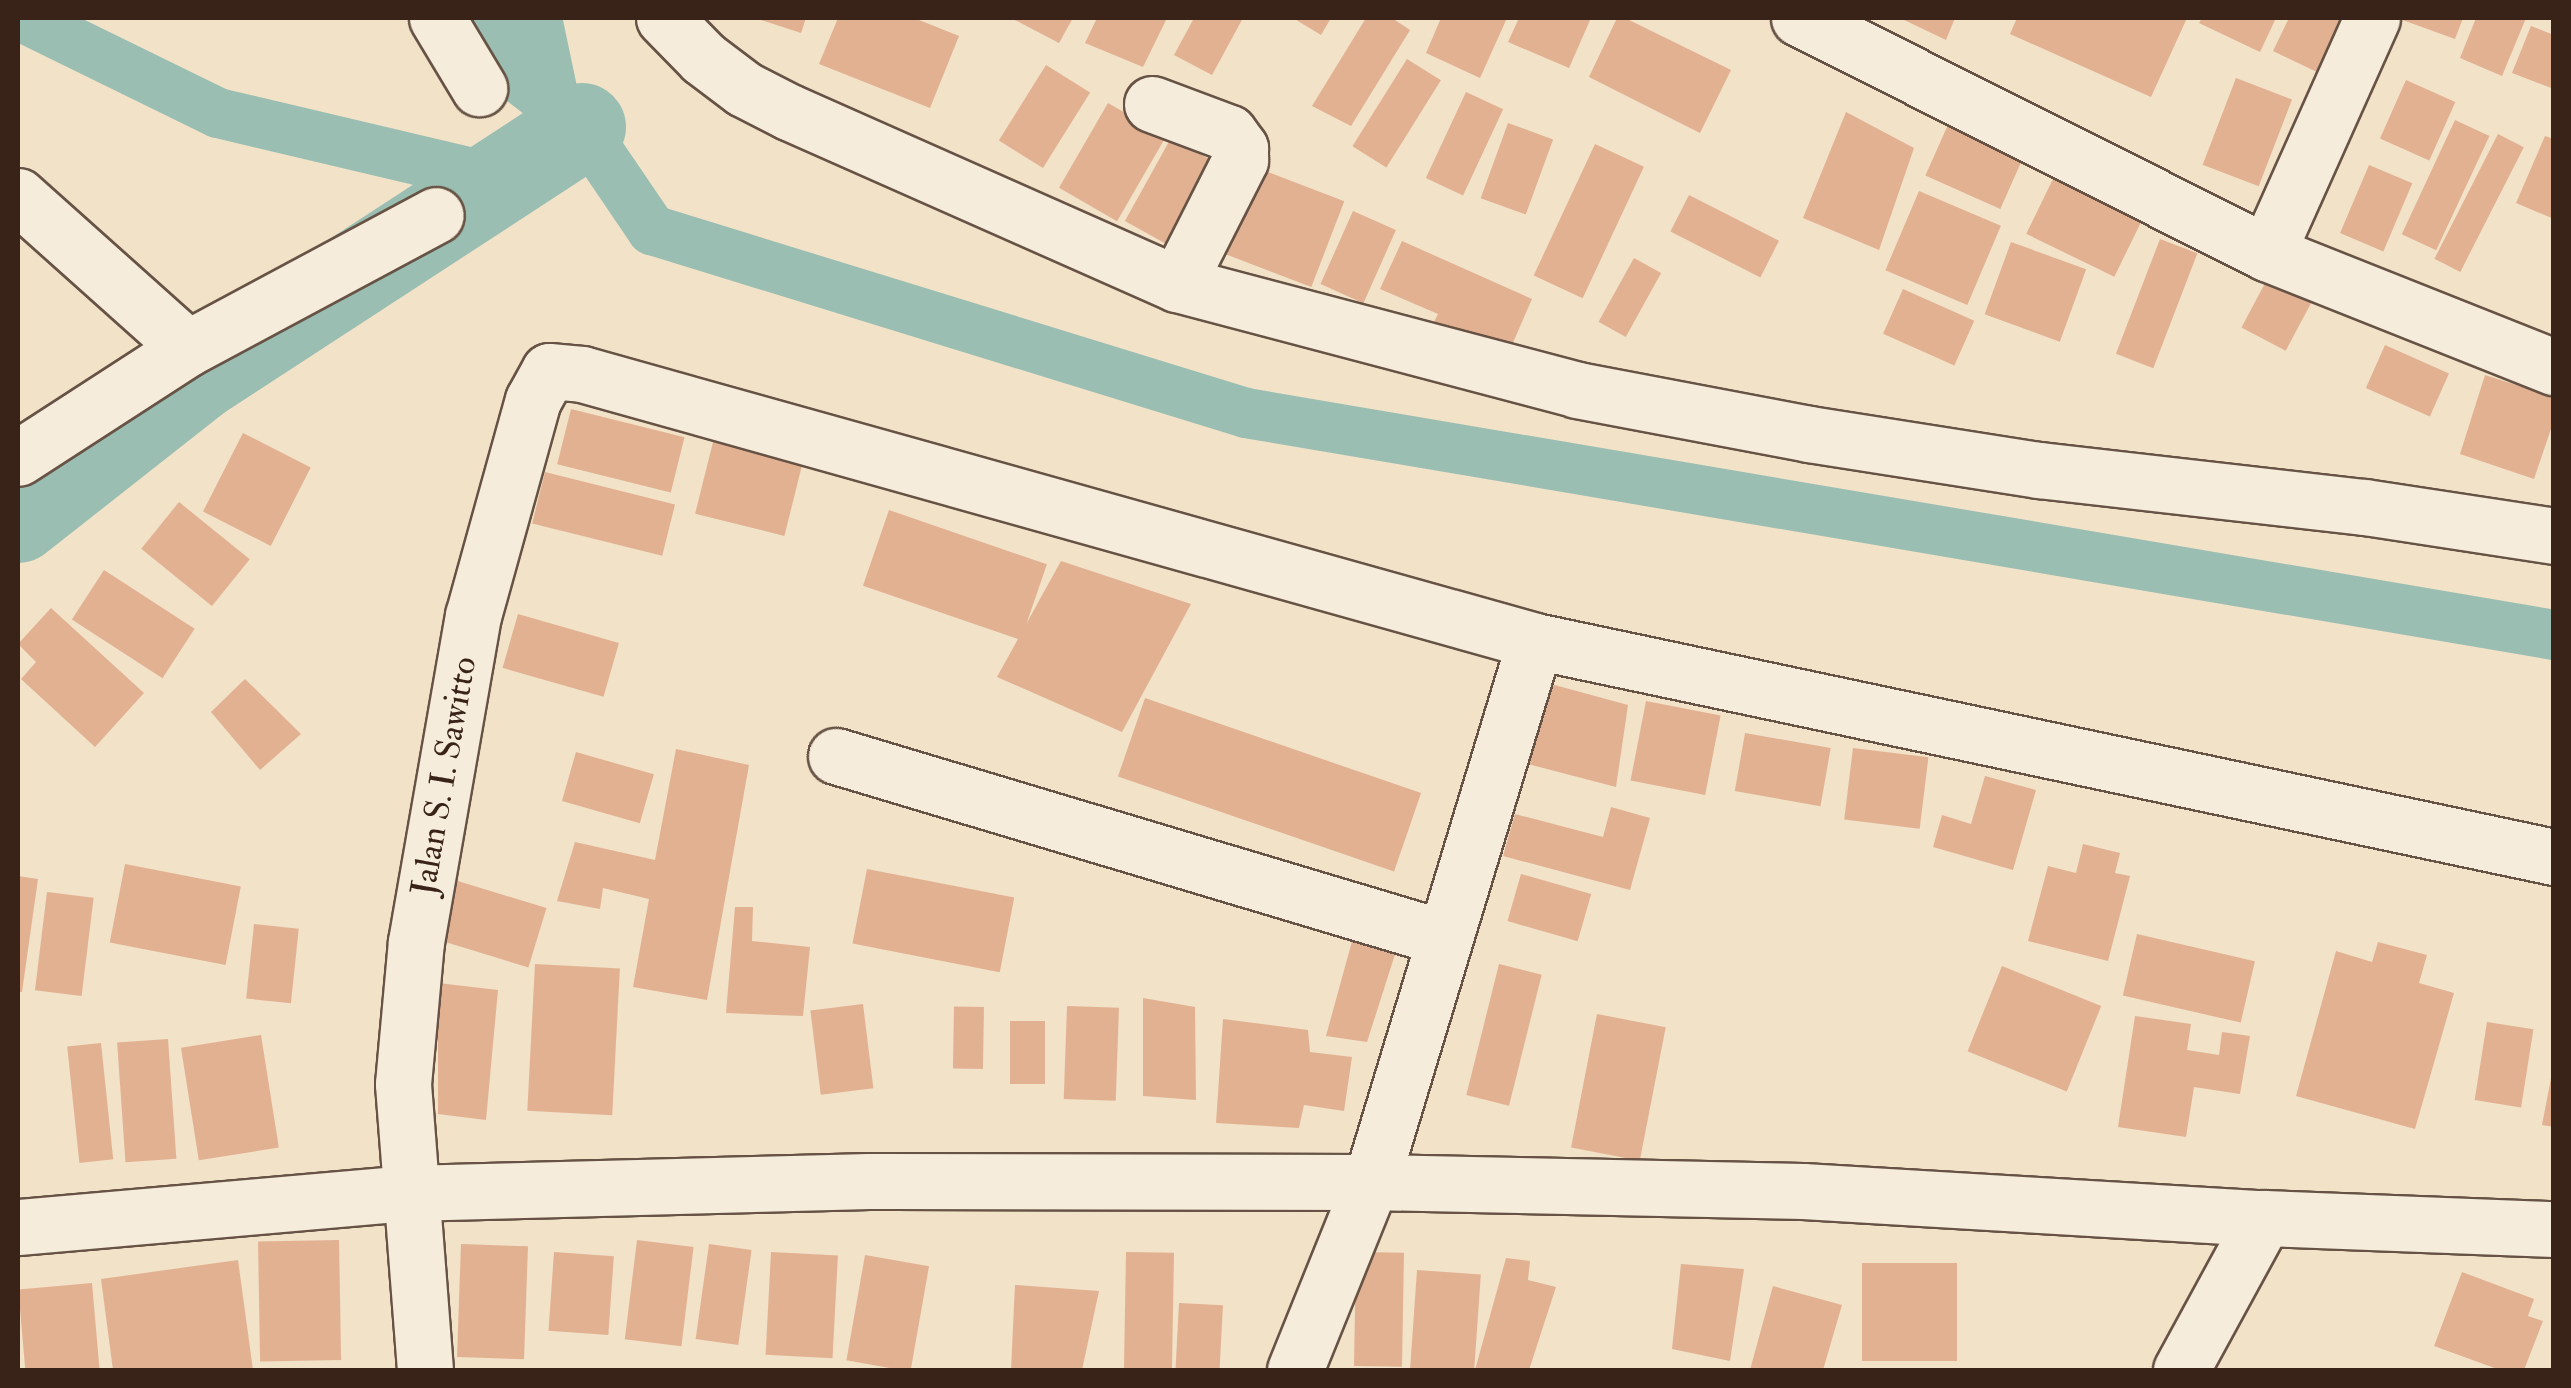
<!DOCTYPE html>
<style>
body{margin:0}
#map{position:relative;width:2571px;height:1388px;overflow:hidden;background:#f1e2c8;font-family:"IM FELL Double Pica",serif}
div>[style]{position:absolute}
.canal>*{height:50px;margin:-25px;padding:0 25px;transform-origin:25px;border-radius:25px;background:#9bbeb2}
.river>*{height:88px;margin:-44px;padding:0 44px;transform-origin:44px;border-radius:44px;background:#9bbeb2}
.building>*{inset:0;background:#e2b192;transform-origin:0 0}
.roads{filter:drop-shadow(2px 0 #675345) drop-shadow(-2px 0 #675345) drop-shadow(0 2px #675345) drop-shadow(0 -2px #675345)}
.minor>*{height:55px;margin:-27.5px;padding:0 27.5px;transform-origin:27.5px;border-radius:27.5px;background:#f6ecdb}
span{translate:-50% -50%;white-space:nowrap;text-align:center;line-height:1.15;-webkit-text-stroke:8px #f6ecdb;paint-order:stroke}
.street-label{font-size:35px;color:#392319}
.frame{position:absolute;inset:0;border:20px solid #392319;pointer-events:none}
</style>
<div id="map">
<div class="canal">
<i style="left:24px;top:18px;width:216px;rotate:26.1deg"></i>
<i style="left:218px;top:113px;width:266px;rotate:13.3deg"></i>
<i style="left:477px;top:174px;width:115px;rotate:-24.1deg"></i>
<i style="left:582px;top:127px;width:125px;rotate:55.8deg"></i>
<i style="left:652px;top:230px;width:622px;rotate:17.12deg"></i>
<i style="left:1246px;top:413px;width:1327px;rotate:9.63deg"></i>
<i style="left:497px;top:18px;width:64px;rotate:70.7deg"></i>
<i style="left:518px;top:78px;width:81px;rotate:37.4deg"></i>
<i style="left:537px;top:18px;width:83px;rotate:78.1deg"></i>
</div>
<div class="river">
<i style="left:18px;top:519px;width:231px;rotate:-38.2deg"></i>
<i style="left:200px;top:376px;width:456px;rotate:-33.1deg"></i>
</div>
<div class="building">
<i style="clip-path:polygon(755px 18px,806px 18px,801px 33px)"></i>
<i style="clip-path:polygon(838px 18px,914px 18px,959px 36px,930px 108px,819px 64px)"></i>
<i style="clip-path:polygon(1011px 18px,1073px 18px,1059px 43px)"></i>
<i style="clip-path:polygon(1097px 18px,1167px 18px,1143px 67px,1085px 43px)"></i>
<i style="clip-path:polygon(1194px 18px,1243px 18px,1212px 75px,1174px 55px)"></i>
<i style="clip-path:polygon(1293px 18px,1331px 18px,1321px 35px)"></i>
<i style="clip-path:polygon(1366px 18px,1392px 18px,1410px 30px,1351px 126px,1312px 106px)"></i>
<i style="clip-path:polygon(1441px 18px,1507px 18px,1480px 78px,1426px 53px)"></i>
<i style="clip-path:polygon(1519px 18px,1591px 18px,1569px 68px,1508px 42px)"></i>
<i style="clip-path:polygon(1617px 18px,1625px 18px,1731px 70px,1700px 133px,1589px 77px)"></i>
<i style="clip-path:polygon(1900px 18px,1955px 18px,1946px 40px)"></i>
<i style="clip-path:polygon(2017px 18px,2187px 18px,2151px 97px,2010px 34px)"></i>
<i style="clip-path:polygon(2202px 18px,2276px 18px,2260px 52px,2199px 23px)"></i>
<i style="clip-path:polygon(2289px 18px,2346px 18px,2319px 73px,2273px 51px)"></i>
<i style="clip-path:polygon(2397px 18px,2463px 18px,2455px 39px)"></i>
<i style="clip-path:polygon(2476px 18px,2526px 18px,2502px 76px,2460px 58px)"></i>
<i style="clip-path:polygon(2531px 26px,2554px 35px,2554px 89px,2512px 73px)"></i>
<i style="left:1407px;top:59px;width:40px;height:103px;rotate:32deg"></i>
<i style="left:1046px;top:65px;width:52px;height:89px;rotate:32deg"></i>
<i style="left:2236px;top:78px;width:60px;height:93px;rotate:21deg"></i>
<i style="left:2406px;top:80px;width:54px;height:64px;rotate:24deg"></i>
<i style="left:1466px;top:92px;width:41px;height:95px;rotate:25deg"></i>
<i style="left:1108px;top:103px;width:67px;height:98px;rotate:30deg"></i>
<i style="clip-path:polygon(1846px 112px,1914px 148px,1879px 250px,1803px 218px)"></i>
<i style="left:1951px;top:118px;width:82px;height:63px;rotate:24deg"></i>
<i style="left:2455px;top:120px;width:38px;height:126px;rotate:25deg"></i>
<i style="left:1508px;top:123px;width:48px;height:80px;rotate:20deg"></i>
<i style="left:2498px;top:134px;width:29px;height:140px;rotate:27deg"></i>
<i style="clip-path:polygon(2545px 136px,2554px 139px,2554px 219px,2516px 203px)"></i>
<i style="left:1171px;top:138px;width:53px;height:95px;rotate:29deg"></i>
<i style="left:1595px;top:144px;width:54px;height:145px;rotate:25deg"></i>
<i style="left:1250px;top:165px;width:101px;height:92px;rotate:21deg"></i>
<i style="left:2369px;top:165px;width:47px;height:74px;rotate:23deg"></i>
<i style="left:2053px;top:179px;width:98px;height:61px;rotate:26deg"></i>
<i style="left:1919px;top:191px;width:89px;height:86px;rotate:23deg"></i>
<i style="left:1689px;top:195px;width:101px;height:41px;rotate:27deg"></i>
<i style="left:1353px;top:211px;width:47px;height:80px;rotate:24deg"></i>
<i style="left:2160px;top:239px;width:40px;height:123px;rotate:21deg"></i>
<i style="clip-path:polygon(1402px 241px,1532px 299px,1505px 361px,1431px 328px,1438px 314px,1380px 289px)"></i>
<i style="left:2011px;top:242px;width:80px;height:77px;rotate:20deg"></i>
<i style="left:1634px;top:258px;width:31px;height:73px;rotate:29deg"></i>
<i style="left:2272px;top:270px;width:50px;height:65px;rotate:28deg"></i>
<i style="left:1903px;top:289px;width:78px;height:49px;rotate:24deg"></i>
<i style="left:2385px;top:345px;width:70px;height:47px;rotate:24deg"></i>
<i style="clip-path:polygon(2485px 375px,2554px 397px,2554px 420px,2534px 479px,2460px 454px)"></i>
<i style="left:571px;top:409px;width:117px;height:57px;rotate:14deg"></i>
<i style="left:243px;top:433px;width:76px;height:88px;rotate:27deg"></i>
<i style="left:714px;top:438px;width:92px;height:78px;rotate:14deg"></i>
<i style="left:545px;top:472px;width:134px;height:53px;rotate:14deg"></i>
<i style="left:179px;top:502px;width:91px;height:60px;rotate:39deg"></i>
<i style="left:889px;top:510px;width:167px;height:80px;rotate:19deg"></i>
<i style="clip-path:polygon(1061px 561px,1191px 604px,1122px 732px,997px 677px)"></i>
<i style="left:104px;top:570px;width:108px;height:59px;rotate:33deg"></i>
<i style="clip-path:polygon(51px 608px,144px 693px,95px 747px,21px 679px,36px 662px,18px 644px)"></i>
<i style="left:518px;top:614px;width:105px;height:56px;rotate:16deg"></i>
<i style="clip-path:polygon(245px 679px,301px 734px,260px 770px,211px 712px)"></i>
<i style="clip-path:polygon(1540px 681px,1628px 705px,1616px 787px,1509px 759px)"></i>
<i style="left:1145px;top:698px;width:292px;height:83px;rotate:19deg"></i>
<i style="left:1646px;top:701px;width:76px;height:81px;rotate:11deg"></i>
<i style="left:1745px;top:733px;width:87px;height:59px;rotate:10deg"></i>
<i style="left:1853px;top:748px;width:76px;height:72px;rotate:7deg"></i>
<i style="clip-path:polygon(676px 749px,749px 765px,707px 1000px,633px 987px,649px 899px,603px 888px,600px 909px,557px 901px,575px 842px,655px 860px)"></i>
<i style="left:576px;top:752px;width:81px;height:51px;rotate:16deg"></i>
<i style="clip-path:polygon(1985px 776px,2036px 790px,2013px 870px,1933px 847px,1942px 815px,1971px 824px)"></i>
<i style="clip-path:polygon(1611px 807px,1650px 818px,1630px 890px,1503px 856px,1515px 814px,1603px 837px)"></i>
<i style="clip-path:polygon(2083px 844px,2120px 853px,2115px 873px,2130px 876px,2108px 961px,2028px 941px,2048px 866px,2076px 873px)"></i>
<i style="left:125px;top:864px;width:118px;height:80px;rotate:11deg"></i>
<i style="left:867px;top:869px;width:150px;height:76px;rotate:11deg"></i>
<i style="left:1521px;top:874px;width:73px;height:49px;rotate:16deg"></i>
<i style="clip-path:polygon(18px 876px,38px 879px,22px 992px,18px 992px)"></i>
<i style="left:448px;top:878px;width:103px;height:62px;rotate:17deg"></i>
<i style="left:47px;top:892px;width:47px;height:99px;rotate:7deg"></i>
<i style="clip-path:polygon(735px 907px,753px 907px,752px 941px,810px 947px,803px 1016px,726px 1013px)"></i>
<i style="left:254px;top:924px;width:45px;height:75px;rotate:6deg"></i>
<i style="clip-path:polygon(1354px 934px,1398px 945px,1367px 1042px,1326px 1036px)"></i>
<i style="left:2137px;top:934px;width:121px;height:63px;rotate:13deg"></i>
<i style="clip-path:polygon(2378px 942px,2427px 955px,2419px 983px,2454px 993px,2415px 1129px,2296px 1096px,2336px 951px,2372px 962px)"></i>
<i style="left:535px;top:964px;width:85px;height:147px;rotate:3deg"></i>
<i style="left:1499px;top:964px;width:44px;height:135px;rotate:14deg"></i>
<i style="left:2002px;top:966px;width:107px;height:92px;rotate:22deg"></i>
<i style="clip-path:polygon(438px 983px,498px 990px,486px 1120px,438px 1114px)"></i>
<i style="clip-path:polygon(1143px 998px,1195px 1007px,1196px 1100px,1143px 1096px)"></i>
<i style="left:863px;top:1004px;width:85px;height:53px;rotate:83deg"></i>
<i style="left:1067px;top:1006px;width:52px;height:93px;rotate:2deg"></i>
<i style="left:984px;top:1007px;width:62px;height:30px;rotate:91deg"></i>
<i style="left:1597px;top:1014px;width:70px;height:136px;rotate:11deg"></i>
<i style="clip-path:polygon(2135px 1016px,2191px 1024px,2187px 1050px,2219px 1055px,2222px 1032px,2250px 1036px,2240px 1094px,2194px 1087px,2186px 1137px,2118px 1127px)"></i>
<i style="clip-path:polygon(1223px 1019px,1308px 1030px,1310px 1052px,1352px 1057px,1344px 1111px,1304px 1105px,1299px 1128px,1216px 1123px)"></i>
<i style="left:1010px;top:1021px;width:35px;height:63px"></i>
<i style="left:2487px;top:1022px;width:47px;height:79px;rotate:9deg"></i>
<i style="left:261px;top:1035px;width:114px;height:81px;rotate:81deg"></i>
<i style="left:168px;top:1039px;width:120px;height:51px;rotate:86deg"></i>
<i style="left:101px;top:1043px;width:117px;height:34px;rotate:84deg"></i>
<i style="clip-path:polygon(2552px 1073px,2554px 1074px,2554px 1127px,2542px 1125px)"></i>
<i style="left:339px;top:1240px;width:120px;height:81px;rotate:89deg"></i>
<i style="left:637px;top:1240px;width:57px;height:100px;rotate:7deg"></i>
<i style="left:461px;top:1244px;width:67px;height:113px;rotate:2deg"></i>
<i style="left:709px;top:1244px;width:43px;height:96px;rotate:8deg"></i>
<i style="left:554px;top:1252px;width:60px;height:79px;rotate:4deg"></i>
<i style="left:771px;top:1252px;width:67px;height:103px;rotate:3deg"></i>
<i style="left:1126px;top:1252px;width:48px;height:118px;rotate:1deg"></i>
<i style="left:1356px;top:1252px;width:48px;height:114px;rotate:1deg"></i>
<i style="left:865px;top:1255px;width:65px;height:107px;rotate:10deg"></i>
<i style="clip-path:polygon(1506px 1258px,1530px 1261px,1528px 1280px,1556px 1287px,1529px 1370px,1475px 1370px)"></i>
<i style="clip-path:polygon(238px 1260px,253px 1370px,113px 1370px,101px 1279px)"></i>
<i style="left:1862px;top:1263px;width:95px;height:98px"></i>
<i style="clip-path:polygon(1681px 1264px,1744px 1269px,1730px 1361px,1672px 1349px)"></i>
<i style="left:1417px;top:1270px;width:64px;height:101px;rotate:4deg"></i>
<i style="clip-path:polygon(2462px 1272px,2534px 1299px,2528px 1316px,2543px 1321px,2524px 1370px,2500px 1370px,2434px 1346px)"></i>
<i style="left:92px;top:1283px;width:87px;height:74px;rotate:85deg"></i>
<i style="clip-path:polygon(1015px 1285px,1099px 1291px,1082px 1370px,1011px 1370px)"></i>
<i style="clip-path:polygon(1773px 1286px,1842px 1305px,1823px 1370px,1750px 1370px)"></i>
<i style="left:1179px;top:1303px;width:44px;height:67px;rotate:3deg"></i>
</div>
<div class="roads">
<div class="minor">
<i style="left:437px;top:18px;width:82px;rotate:59deg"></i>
<i style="left:664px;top:18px;width:56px;rotate:45.7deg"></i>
<i style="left:703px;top:58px;width:51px;rotate:37.1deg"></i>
<i style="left:744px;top:89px;width:51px;rotate:27.1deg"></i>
<i style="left:789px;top:112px;width:424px;rotate:23.9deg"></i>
<i style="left:1177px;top:284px;width:414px;rotate:14.8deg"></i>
<i style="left:1577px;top:390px;width:236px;rotate:10.7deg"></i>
<i style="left:1809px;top:434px;width:233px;rotate:8.9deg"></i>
<i style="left:2039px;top:470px;width:328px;rotate:6.5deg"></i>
<i style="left:2365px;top:507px;width:191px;rotate:8.7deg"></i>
<i style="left:1799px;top:18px;width:524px;rotate:26.66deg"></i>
<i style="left:2267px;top:253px;width:309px;rotate:21.7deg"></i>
<i style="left:1152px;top:104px;width:82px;rotate:20.6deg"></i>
<i style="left:1229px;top:133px;width:19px;rotate:54deg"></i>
<i style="left:1240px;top:148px;width:12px;rotate:90deg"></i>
<i style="left:1240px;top:160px;width:139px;rotate:116.9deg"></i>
<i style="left:18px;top:196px;width:228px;rotate:41.8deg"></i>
<i style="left:188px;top:348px;width:202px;rotate:147.1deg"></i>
<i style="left:2267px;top:253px;width:257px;rotate:-65.9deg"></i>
<i style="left:188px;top:348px;width:281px;rotate:-28.2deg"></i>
<i style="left:836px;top:756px;width:635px;rotate:16.66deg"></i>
<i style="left:18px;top:1227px;width:391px;rotate:-5deg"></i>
<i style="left:408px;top:1193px;width:461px;rotate:-1.5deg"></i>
<i style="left:869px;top:1181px;width:502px;rotate:0.11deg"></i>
<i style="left:1371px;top:1182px;width:432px;rotate:1.2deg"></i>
<i style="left:1803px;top:1191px;width:462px;rotate:3.4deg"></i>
<i style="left:2264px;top:1218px;width:290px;rotate:2.2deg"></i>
<i style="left:425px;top:1370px;width:287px;rotate:-94.4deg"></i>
<i style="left:403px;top:1084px;width:143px;rotate:-84.8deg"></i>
<i style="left:416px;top:942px;width:331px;rotate:-80.1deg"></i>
<i style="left:473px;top:616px;width:224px;rotate:-74.5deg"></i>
<i style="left:533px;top:400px;width:33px;rotate:-61deg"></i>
<i style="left:549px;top:371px;width:33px;rotate:5deg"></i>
<i style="left:582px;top:374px;width:990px;rotate:15.65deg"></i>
<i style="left:1535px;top:641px;width:1042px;rotate:11.97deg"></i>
<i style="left:1295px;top:1370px;width:203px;rotate:-68deg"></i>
<i style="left:1371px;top:1182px;width:565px;rotate:-73.14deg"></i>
<i style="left:2181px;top:1370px;width:173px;rotate:-61.4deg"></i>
</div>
</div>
<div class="street-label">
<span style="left:444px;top:776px;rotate:-80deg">Jalan S. I. Sawitto</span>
</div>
<div class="frame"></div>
</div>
